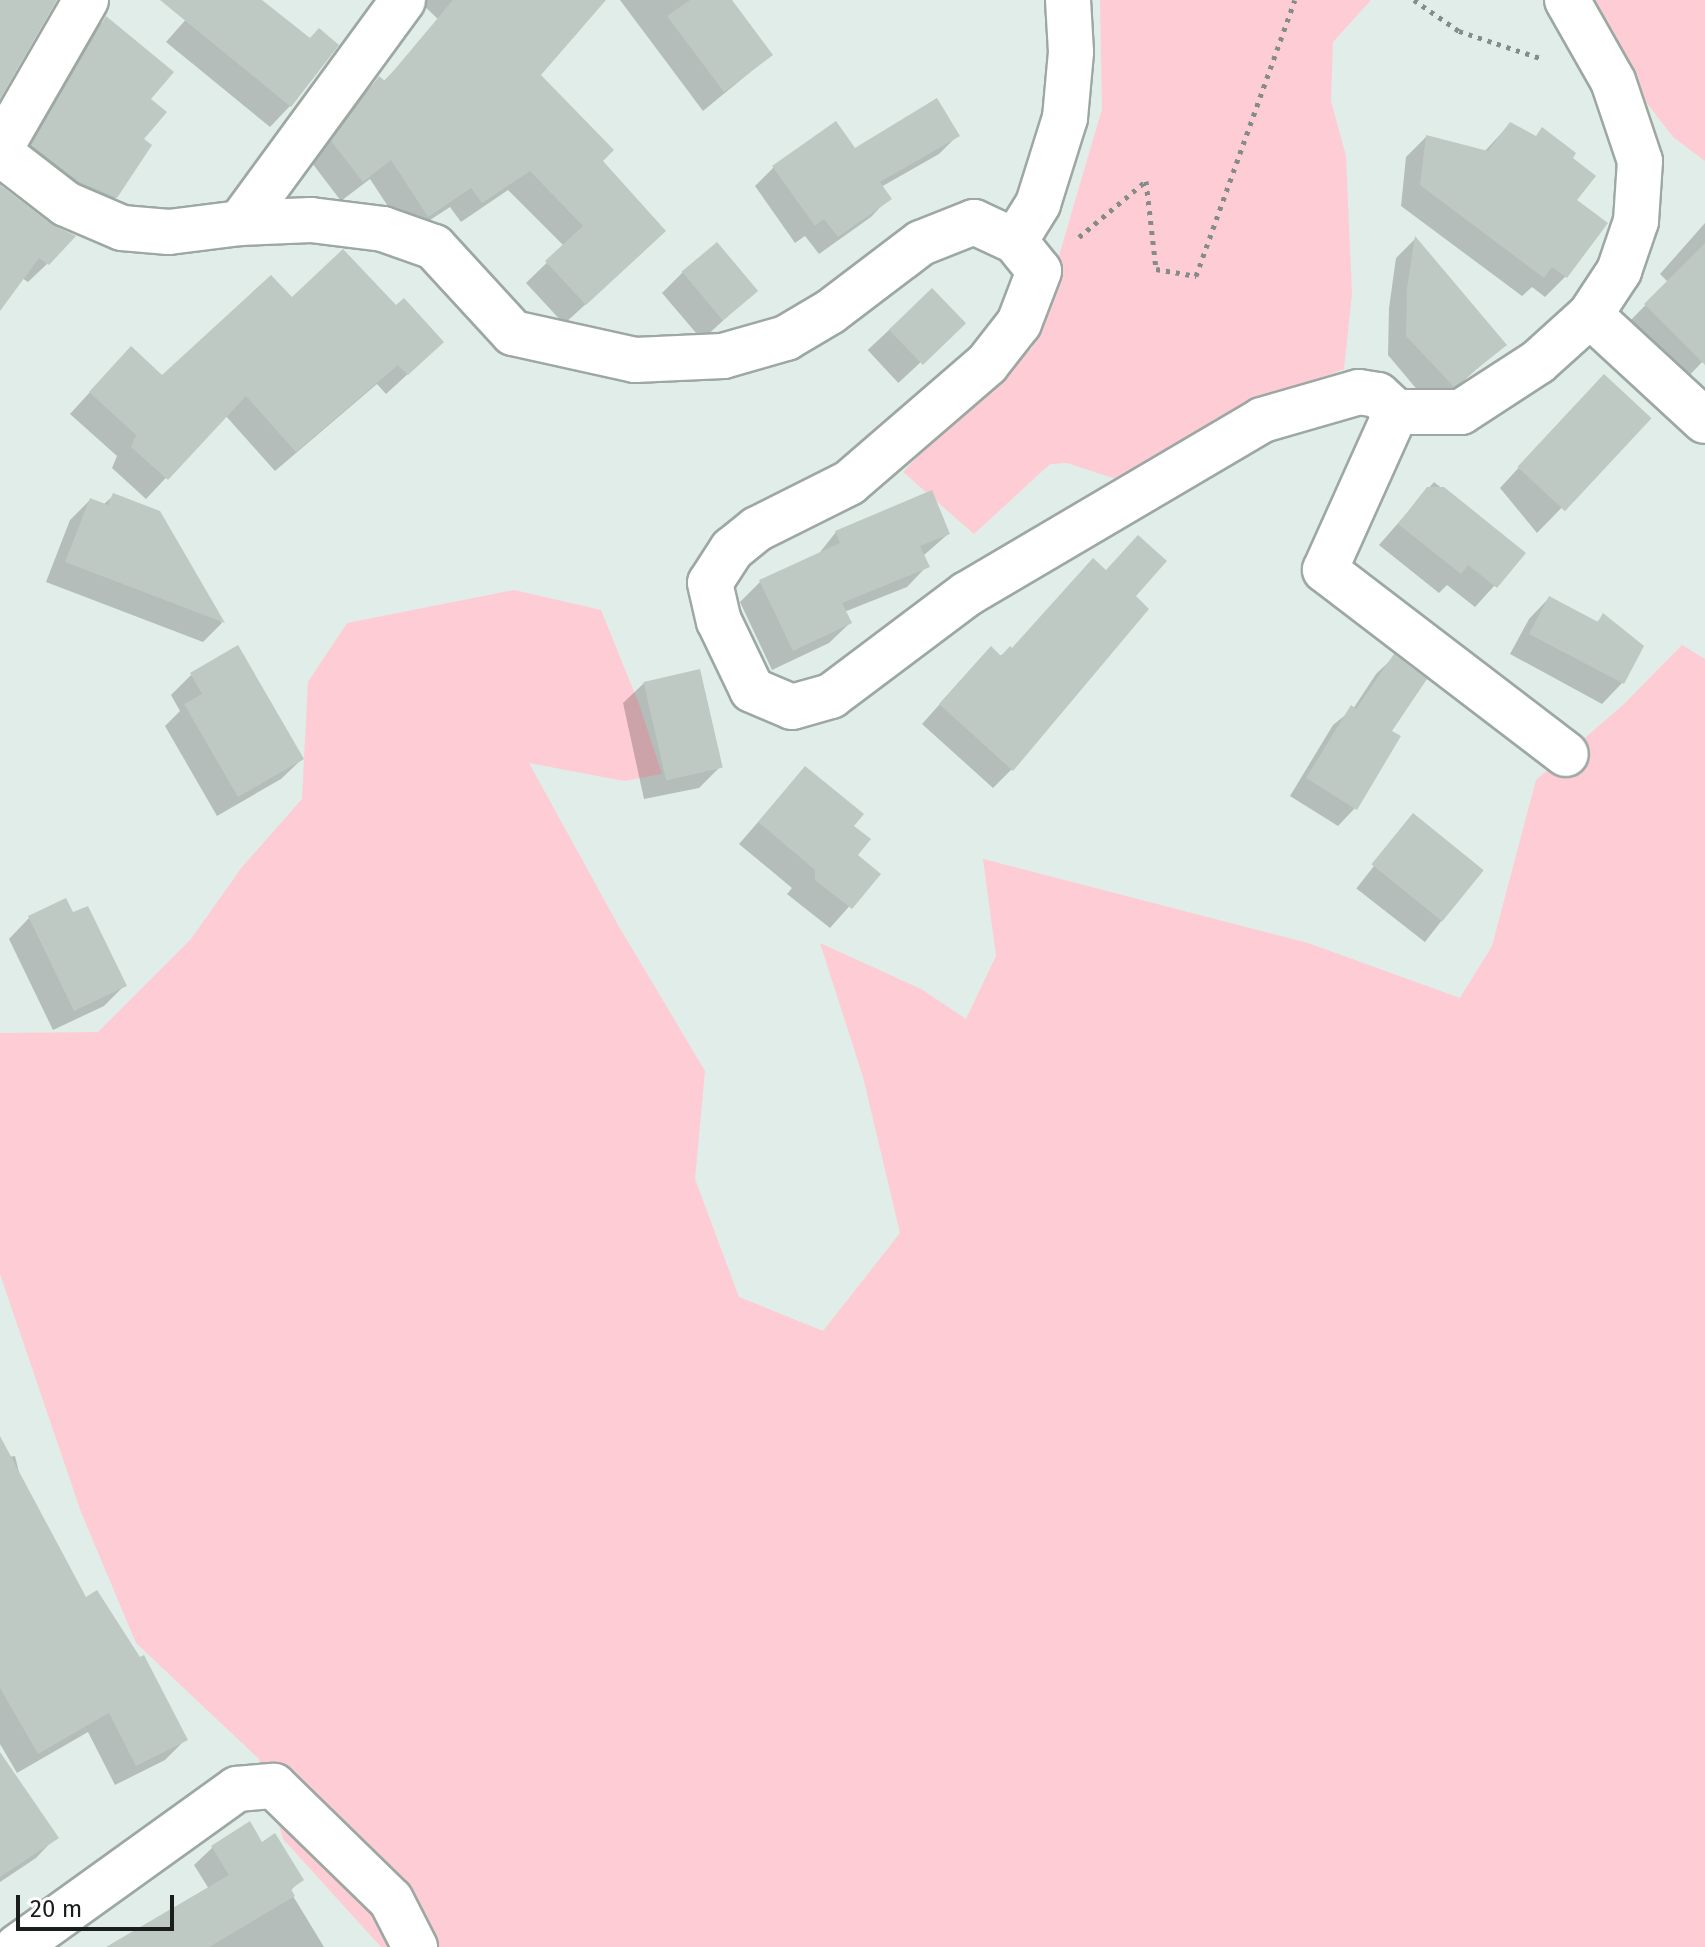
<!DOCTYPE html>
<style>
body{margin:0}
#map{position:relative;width:1705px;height:1947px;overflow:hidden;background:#e1ede8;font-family:"Fira Sans",sans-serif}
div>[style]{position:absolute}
.green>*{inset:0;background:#feccd4}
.shadow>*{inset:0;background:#0003;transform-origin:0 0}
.building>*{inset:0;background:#bec9c4;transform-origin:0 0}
.path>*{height:5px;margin-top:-2.5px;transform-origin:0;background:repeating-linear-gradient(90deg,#838c88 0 4px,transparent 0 10px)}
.roads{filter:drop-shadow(2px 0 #9da8a3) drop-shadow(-2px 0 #9da8a3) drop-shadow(0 2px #9da8a3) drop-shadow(0 -2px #9da8a3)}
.street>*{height:44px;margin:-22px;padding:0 22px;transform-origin:22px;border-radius:22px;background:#fff}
span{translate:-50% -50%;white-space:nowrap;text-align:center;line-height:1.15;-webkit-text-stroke:6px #fff;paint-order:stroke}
.scale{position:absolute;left:16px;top:1895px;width:158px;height:36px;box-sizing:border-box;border:4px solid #191e1c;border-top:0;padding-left:10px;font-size:24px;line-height:28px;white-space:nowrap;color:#191e1c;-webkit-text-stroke:6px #fff;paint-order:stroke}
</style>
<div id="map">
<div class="green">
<i style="clip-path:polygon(1100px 0,1371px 0,1333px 42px,1331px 101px,1346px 156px,1352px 294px,1344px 369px,1251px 405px,1119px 480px,1067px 463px,1050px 464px,974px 534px,903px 472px,952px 421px,1032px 348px,1102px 109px)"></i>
<i style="clip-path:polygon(1572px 0,1705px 0,1705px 161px,1673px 137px,1572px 6px)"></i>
<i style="clip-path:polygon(514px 590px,601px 610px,639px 704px,662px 774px,624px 781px,529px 763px,618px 925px,705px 1071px,695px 1179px,739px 1297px,823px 1331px,900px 1233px,863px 1077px,820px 943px,921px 989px,966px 1019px,996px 956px,983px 859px,1308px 943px,1460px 998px,1492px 946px,1536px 780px,1623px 705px,1682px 645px,1705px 659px,1705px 1947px,381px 1947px,283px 1839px,259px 1759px,136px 1643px,81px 1512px,0 1274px,0 1033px,98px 1032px,191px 939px,242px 867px,302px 799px,308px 682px,347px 623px)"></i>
</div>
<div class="shadow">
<i style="clip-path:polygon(203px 0,261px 0,290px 106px,270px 127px,166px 42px)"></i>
<i style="clip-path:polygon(418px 0,604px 0,538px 75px,600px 162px,643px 252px,564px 324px,526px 283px,564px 246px,508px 190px,461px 222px,450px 207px,407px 235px,370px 179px,341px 201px,312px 163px,359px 99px,379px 78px,383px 82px,410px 54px,464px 44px)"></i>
<i style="clip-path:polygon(620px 0,729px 0,771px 55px,703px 111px)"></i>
<i style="clip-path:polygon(106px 19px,149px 100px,141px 139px,116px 197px,95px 217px,12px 167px,85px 39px)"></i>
<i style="clip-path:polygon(1510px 124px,1570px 159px,1574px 200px,1605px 223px,1565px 277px,1545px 297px,1532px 287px,1522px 296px,1401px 206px,1406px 157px,1426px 137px,1484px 152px)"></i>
<i style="clip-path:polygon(957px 136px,939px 154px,881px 187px,889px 198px,871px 217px,819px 254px,805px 236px,795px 243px,755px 186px,773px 168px,854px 150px)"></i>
<i style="clip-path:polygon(0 187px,47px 264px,28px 282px,22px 278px,0 308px)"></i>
<i style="clip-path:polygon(1705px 223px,1705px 359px,1684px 381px,1627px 324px,1668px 282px,1660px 274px)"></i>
<i style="clip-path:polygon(1415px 239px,1497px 351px,1445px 397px,1430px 405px,1388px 355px,1389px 308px,1396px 258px)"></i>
<i style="clip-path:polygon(683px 272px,755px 291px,702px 340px,662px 293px)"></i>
<i style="left:932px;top:290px;width:45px;height:88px;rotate:47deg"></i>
<i style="clip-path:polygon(291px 300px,421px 362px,386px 394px,377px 384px,275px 471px,225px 415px,146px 499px,112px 468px,117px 456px,70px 414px,111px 369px,162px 378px)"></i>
<i style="clip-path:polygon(1584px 397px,1649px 418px,1537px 533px,1500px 488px)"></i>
<i style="clip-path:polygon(1434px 482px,1524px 553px,1475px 607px,1447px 585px,1439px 593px,1379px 545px)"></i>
<i style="clip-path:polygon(114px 495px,158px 513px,222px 623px,203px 642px,46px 582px,70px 520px,90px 500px,103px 505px)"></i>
<i style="clip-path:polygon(836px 532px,948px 534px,923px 556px,927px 566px,907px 587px,844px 612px,850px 623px,829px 643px,772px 670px,740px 602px,760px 582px,817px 556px)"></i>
<i style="clip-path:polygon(1133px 597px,1012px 769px,993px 788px,922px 724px,972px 668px)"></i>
<i style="clip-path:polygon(1549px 598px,1596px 623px,1603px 616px,1642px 647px,1622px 683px,1602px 704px,1510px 654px,1529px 619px)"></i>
<i style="clip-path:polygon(1394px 657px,1389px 731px,1355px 808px,1338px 826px,1290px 796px,1333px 725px,1353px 709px,1376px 674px)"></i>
<i style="clip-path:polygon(191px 675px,302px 759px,281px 779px,217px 816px,165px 726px,180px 711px,171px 695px)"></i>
<i style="clip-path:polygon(644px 683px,720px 767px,699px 788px,644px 799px,623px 703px)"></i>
<i style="clip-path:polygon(805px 768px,851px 827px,855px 855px,878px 874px,830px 928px,787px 894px,792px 888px,739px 844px)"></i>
<i style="left:1413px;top:816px;width:87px;height:92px;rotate:38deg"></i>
<i style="clip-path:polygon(29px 918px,125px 985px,104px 1006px,53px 1030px,9px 939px)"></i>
<i style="clip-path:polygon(0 1442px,3px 1458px,15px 1456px,21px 1480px,85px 1600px,185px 1740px,165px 1760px,115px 1785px,88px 1732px,17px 1773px,0 1744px)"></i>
<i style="clip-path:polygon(0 1760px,56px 1837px,36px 1858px,0 1882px)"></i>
<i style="clip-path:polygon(249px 1824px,261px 1844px,301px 1880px,290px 1891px,324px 1947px,118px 1947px,209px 1889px,194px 1865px,212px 1848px)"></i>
</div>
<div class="building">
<i style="clip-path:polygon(0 0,57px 0,0 99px)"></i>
<i style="clip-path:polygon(160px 0,262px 0,310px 38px,319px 28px,339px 45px,291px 107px)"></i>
<i style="clip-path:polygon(453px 0,606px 0,541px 75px,614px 150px,603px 161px,666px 231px,586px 305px,545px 261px,583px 226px,530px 171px,482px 203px,471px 188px,428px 217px,391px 160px,363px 182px,331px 141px,379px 76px,385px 81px)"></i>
<i style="clip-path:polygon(690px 0,732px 0,773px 55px,724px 92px,667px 16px)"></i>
<i style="clip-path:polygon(106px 16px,174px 72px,151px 99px,167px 112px,144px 139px,152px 145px,117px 198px,79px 182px,31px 145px)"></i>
<i style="clip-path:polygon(937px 98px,960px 136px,880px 182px,892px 199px,838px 237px,824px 219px,815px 226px,772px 166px,836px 121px,855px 148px)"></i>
<i style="clip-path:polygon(1510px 122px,1536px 136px,1542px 127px,1576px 153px,1573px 158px,1596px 176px,1577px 200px,1608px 223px,1567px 278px,1552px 267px,1544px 278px,1420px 185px,1426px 135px,1488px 151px)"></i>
<i style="clip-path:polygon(0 185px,51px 224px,76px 236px,49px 265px,39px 258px,0 311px)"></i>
<i style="clip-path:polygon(1415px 236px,1507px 345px,1454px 387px,1406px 336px,1407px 288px)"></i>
<i style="left:717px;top:242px;width:64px;height:46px;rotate:50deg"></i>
<i style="clip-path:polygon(1705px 243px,1705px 365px,1644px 304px)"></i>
<i style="clip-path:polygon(343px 249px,396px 305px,404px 298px,444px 342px,408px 375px,398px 365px,296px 452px,246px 396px,168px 480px,131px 447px,136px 435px,89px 392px,131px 346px,162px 375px,271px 275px,292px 297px)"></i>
<i style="left:932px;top:288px;width:49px;height:60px;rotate:46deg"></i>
<i style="left:1604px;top:374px;width:65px;height:127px;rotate:43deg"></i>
<i style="clip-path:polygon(1427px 487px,1444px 487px,1526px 553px,1497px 588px,1468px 565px,1461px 574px,1398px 524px)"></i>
<i style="clip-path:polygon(932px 490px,950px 534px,920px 546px,930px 567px,842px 603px,852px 623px,793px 651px,759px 580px,840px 543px,835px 531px)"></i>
<i style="clip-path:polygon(113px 493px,160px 511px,225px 623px,65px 562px,90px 498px,108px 505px)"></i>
<i style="clip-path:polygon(1138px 535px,1167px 561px,1136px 596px,1149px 609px,1013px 771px,939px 704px,991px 646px,1001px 656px,1010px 646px,1012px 648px,1093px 558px,1106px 570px)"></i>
<i style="clip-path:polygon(1549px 596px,1598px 622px,1603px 613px,1644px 646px,1624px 684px,1529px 634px)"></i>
<i style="clip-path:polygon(238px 645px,304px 759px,238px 797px,184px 704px,202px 694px,190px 673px)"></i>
<i style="clip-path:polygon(1394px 654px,1427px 679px,1392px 731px,1401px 736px,1357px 810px,1306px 778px,1351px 705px,1356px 709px)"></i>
<i style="left:700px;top:669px;width:101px;height:58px;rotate:77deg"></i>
<i style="clip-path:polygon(805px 766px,864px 814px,854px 826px,871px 839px,858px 855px,881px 874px,852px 909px,815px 880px,815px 870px,758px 822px)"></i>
<i style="left:1413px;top:813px;width:91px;height:66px;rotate:39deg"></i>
<i style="clip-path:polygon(66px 898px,73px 912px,88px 906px,127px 986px,74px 1011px,28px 916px)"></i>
<i style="clip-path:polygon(0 1436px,86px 1597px,97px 1590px,140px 1657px,144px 1655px,188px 1740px,136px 1766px,109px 1713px,38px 1754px,0 1688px)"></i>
<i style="clip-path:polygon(0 1752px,59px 1838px,0 1877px)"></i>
<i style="clip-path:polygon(250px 1821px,262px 1842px,275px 1833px,304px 1880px,291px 1889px,295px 1896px,209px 1947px,106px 1947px,229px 1875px,211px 1846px)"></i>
</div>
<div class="path">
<i style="left:1414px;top:0;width:55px;rotate:34.6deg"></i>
<i style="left:1459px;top:31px;width:89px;rotate:18.4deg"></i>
<i style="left:1079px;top:237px;width:87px;rotate:-39.9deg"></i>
<i style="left:1146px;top:181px;width:89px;rotate:83.5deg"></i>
<i style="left:1156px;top:269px;width:41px;rotate:9.9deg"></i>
<i style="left:1196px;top:276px;width:293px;rotate:-70.3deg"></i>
</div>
<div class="roads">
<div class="street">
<i style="left:0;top:149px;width:172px;rotate:-60deg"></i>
<i style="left:0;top:153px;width:83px;rotate:37.7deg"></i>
<i style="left:66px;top:204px;width:61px;rotate:23.2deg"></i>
<i style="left:122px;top:228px;width:47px;rotate:4.9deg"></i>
<i style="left:169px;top:232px;width:72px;rotate:-7.2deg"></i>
<i style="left:240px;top:223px;width:71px;rotate:-2.4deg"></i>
<i style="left:311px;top:220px;width:73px;rotate:7.1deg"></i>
<i style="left:383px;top:229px;width:54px;rotate:19.4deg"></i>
<i style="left:434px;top:247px;width:117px;rotate:47.4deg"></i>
<i style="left:513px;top:333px;width:125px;rotate:12.5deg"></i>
<i style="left:635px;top:360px;width:88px;rotate:-2.6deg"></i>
<i style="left:723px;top:356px;width:66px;rotate:-15.9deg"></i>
<i style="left:786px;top:338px;width:51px;rotate:-30.6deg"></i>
<i style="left:830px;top:312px;width:114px;rotate:-37.2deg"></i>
<i style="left:921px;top:243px;width:57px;rotate:-21.6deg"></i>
<i style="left:974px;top:222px;width:45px;rotate:24.9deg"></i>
<i style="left:1015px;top:241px;width:38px;rotate:51deg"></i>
<i style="left:1039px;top:271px;width:56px;rotate:111deg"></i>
<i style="left:1019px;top:323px;width:52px;rotate:128deg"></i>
<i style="left:987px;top:364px;width:182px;rotate:139.2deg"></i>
<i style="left:849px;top:483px;width:103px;rotate:153.4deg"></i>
<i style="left:757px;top:529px;width:32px;rotate:141deg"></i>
<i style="left:732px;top:549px;width:40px;rotate:122.9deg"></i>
<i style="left:710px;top:583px;width:39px;rotate:77deg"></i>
<i style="left:719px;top:621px;width:76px;rotate:64.4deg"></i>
<i style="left:752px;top:690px;width:43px;rotate:23deg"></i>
<i style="left:792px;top:707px;width:41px;rotate:-15.8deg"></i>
<i style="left:831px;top:696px;width:170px;rotate:-36.9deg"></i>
<i style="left:967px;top:594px;width:342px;rotate:-30.5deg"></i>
<i style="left:1262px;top:420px;width:101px;rotate:-16.1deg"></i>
<i style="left:1359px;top:392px;width:19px;rotate:9deg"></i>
<i style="left:1378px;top:395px;width:25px;rotate:43deg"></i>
<i style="left:1396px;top:412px;width:173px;rotate:114.2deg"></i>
<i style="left:1325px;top:570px;width:303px;rotate:37.4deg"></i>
<i style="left:240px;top:223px;width:276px;rotate:-53.8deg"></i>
<i style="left:1015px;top:241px;width:44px;rotate:-58.1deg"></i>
<i style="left:1038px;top:204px;width:90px;rotate:-72.6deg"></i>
<i style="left:1065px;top:118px;width:66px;rotate:-84.8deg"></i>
<i style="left:1071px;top:52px;width:52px;rotate:-93.3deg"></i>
<i style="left:1590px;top:315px;width:156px;rotate:42.7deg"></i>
<i style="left:1396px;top:412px;width:65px"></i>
<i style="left:1461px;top:412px;width:92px;rotate:-33deg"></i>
<i style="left:1538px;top:362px;width:70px;rotate:-42.1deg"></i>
<i style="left:1590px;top:315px;width:53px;rotate:-56.6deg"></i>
<i style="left:1619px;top:271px;width:53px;rotate:-71.2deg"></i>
<i style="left:1636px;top:221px;width:60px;rotate:-86.2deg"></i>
<i style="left:1640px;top:161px;width:84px;rotate:-108.6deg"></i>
<i style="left:1613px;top:81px;width:93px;rotate:-119.6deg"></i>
<i style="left:17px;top:1947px;width:271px;rotate:-35.7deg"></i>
<i style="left:237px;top:1789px;width:37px;rotate:-5deg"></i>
<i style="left:274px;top:1786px;width:163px;rotate:44.3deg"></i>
<i style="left:391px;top:1900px;width:53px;rotate:62.9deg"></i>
</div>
</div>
<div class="scale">20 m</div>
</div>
